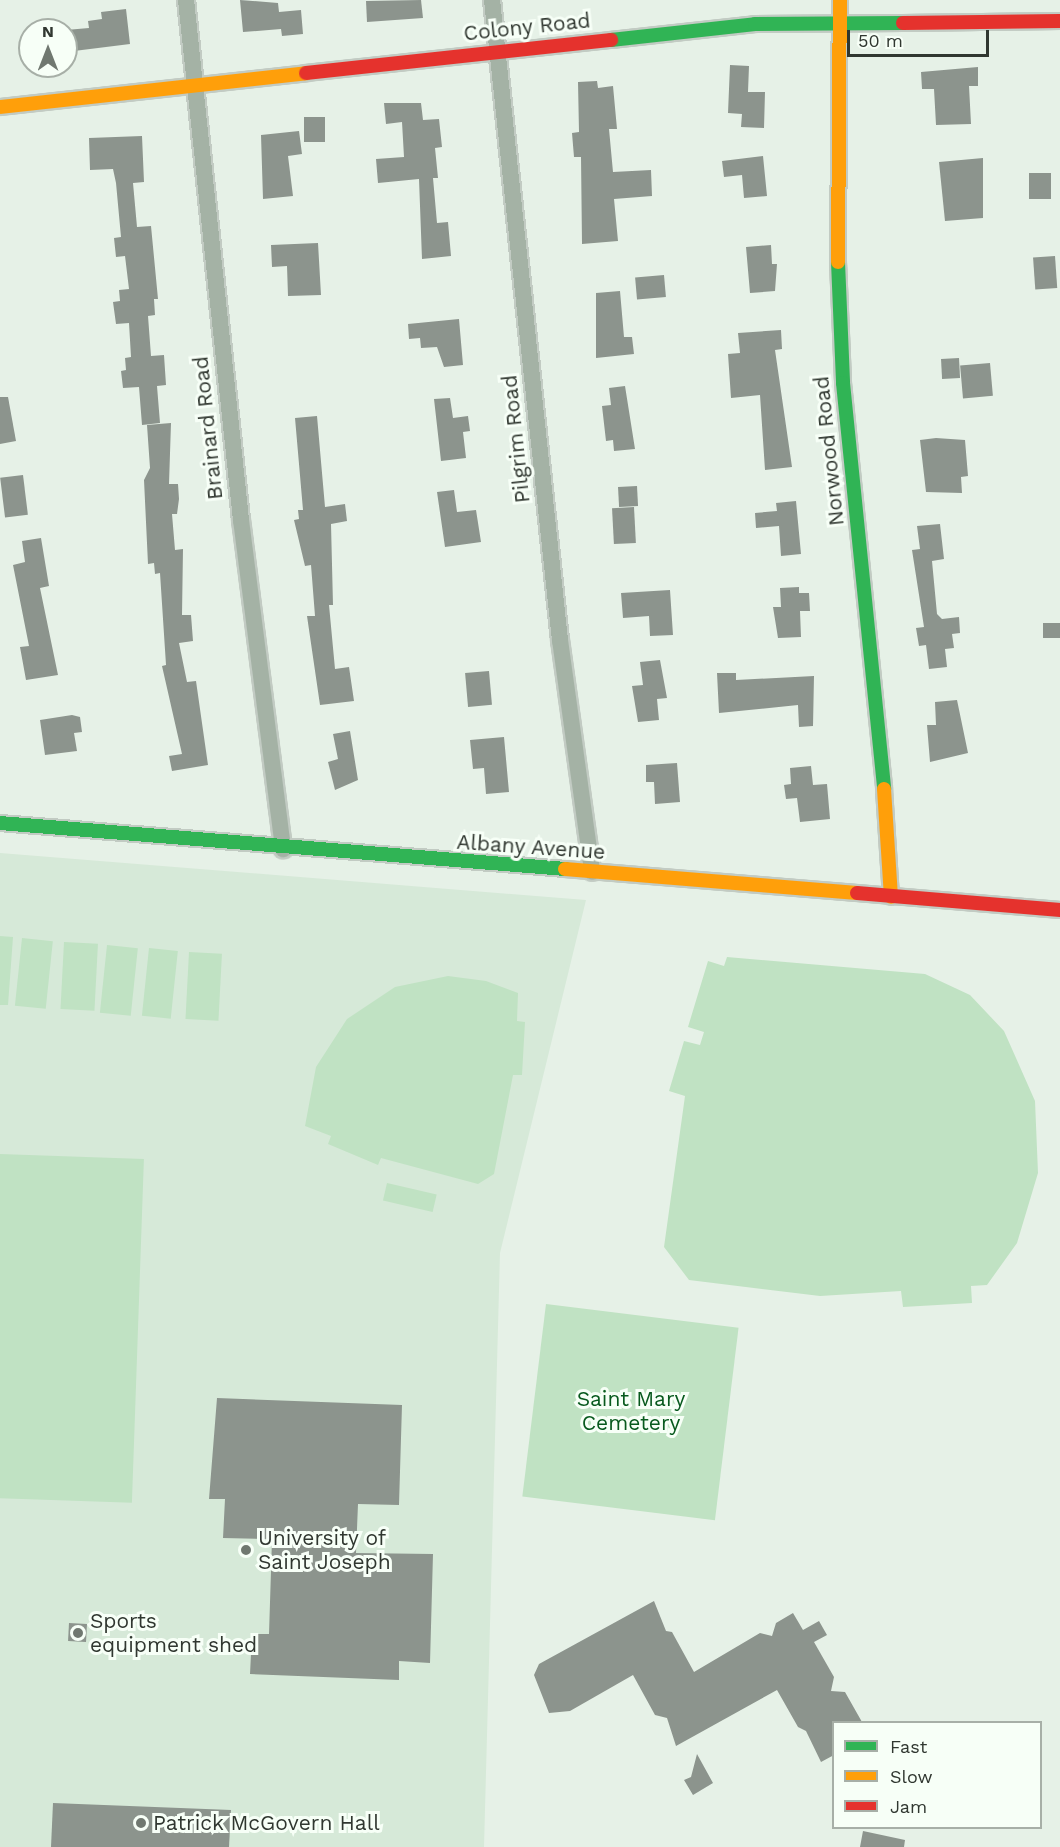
<!DOCTYPE html>
<style>
body{margin:0}
#map{position:relative;width:1060px;height:1847px;overflow:hidden;background:#e6f1e7;font-family:"Work Sans",sans-serif}
div>[style]{position:absolute}
.built>*{inset:0;background:#d6e9d8}
.green>*{inset:0;background:#c0e2c3;transform-origin:0 0}
.building>*{inset:0;background:#8c948d;transform-origin:0 0}
.roads{filter:drop-shadow(2px 0 #c2cbc3) drop-shadow(-2px 0 #c2cbc3) drop-shadow(0 2px #c2cbc3) drop-shadow(0 -2px #c2cbc3)}
.street>*{height:16px;margin:-8px;padding:0 8px;transform-origin:8px;border-radius:8px;background:#a4b2a5}
.fast>*{height:14px;margin:-7px;padding:0 7px;transform-origin:7px;border-radius:7px;background:#30b455}
.slow>*{height:14px;margin:-7px;padding:0 7px;transform-origin:7px;border-radius:7px;background:#ff9f0a}
.jam>*{height:14px;margin:-7px;padding:0 7px;transform-origin:7px;border-radius:7px;background:#e5322d}
.dots>*{width:16px;height:16px;translate:-50% -50%;box-sizing:border-box;border:3px solid #f7fff7;border-radius:50%}
span{translate:-50% -50%;white-space:nowrap;text-align:center;line-height:1.15;-webkit-text-stroke:6px #f7fff7;paint-order:stroke}
.street-label{font-size:21px;color:#303730}
.park-label{font-size:21px;color:#07591d}
.poi-label{font-size:21px;color:#303730}
.left{translate:0 -50%;text-align:left}
.legend{position:absolute;left:832px;top:1721px;width:210px;height:108px;box-sizing:border-box;background:#f7fff7;border:2px solid #a7afa7;margin:0;padding:8px 10px;list-style:none;font-size:18px;color:#303730}
.legend li{display:flex;align-items:center;gap:12px;height:30px}
.legend b{width:30px;border:2px solid #a7afa7}
.north{position:absolute;left:18px;top:18px;width:60px;height:60px;box-sizing:border-box;background:#f7fff7;border:2px solid #a7afa7;border-radius:50%;rotate:0deg;font-size:16px;font-weight:700;line-height:24px;text-align:center;color:#303730}
.north::after{content:'';display:block;margin:auto;width:21px;height:27px;background:#707870;clip-path:polygon(50% 0,100% 100%,50% 72%,0 100%)}
.scale{position:absolute;left:847px;top:30px;width:142px;height:27px;box-sizing:border-box;border:3px solid #303730;border-top:0;padding-left:8px;font-size:18px;line-height:21px;white-space:nowrap;color:#303730;-webkit-text-stroke:4px #f7fff7;paint-order:stroke}
</style>
<div id="map">
<div class="built">
<i style="clip-path:polygon(0 853px,586px 900px,500px 1253px,484px 1847px,0 1847px)"></i>
</div>
<div class="green">
<i style="clip-path:polygon(0 936px,13px 937px,8px 1005px,0 1005px)"></i>
<i style="left:22px;top:938px;width:31px;height:68px;rotate:6deg"></i>
<i style="left:64px;top:942px;width:34px;height:67px;rotate:3deg"></i>
<i style="left:107px;top:945px;width:31px;height:68px;rotate:6deg"></i>
<i style="left:149px;top:948px;width:29px;height:68px;rotate:6deg"></i>
<i style="left:189px;top:952px;width:33px;height:67px;rotate:3deg"></i>
<i style="clip-path:polygon(727px 957px,925px 974px,970px 995px,1004px 1031px,1035px 1101px,1038px 1173px,1017px 1243px,987px 1285px,971px 1286px,972px 1303px,903px 1307px,901px 1291px,820px 1296px,689px 1280px,664px 1247px,685px 1096px,669px 1091px,684px 1041px,700px 1045px,704px 1032px,688px 1027px,708px 961px,724px 966px)"></i>
<i style="clip-path:polygon(448px 976px,486px 981px,518px 993px,517px 1021px,525px 1022px,522px 1075px,513px 1075px,494px 1174px,478px 1184px,381px 1158px,378px 1165px,328px 1144px,331px 1136px,305px 1126px,316px 1067px,347px 1019px,395px 987px)"></i>
<i style="left:0;top:1154px;width:144px;height:344px;rotate:2deg"></i>
<i style="left:387px;top:1183px;width:51px;height:18px;rotate:13deg"></i>
<i style="left:546px;top:1304px;width:194px;height:194px;rotate:7deg"></i>
</div>
<div class="building">
<i style="clip-path:polygon(240px 0,278px 3px,279px 12px,301px 10px,303px 34px,282px 36px,281px 29px,243px 32px)"></i>
<i style="clip-path:polygon(421px 0,423px 18px,367px 22px,366px 1px)"></i>
<i style="clip-path:polygon(126px 9px,130px 44px,66px 52px,66px 30px,89px 28px,88px 21px,102px 19px,101px 12px)"></i>
<i style="clip-path:polygon(730px 65px,749px 66px,748px 92px,765px 92px,764px 128px,741px 127px,742px 114px,728px 113px)"></i>
<i style="clip-path:polygon(978px 67px,978px 86px,969px 86px,971px 124px,936px 125px,934px 89px,922px 89px,921px 72px)"></i>
<i style="clip-path:polygon(597px 81px,598px 88px,613px 86px,617px 129px,609px 129px,613px 172px,651px 170px,652px 196px,614px 199px,618px 241px,582px 244px,581px 157px,574px 157px,572px 133px,579px 132px,578px 82px)"></i>
<i style="clip-path:polygon(384px 103px,421px 103px,423px 120px,439px 119px,442px 147px,435px 148px,438px 178px,433px 178px,437px 223px,448px 222px,451px 256px,422px 259px,419px 179px,378px 183px,376px 159px,404px 157px,402px 122px,386px 124px)"></i>
<i style="left:304px;top:117px;width:21px;height:25px"></i>
<i style="clip-path:polygon(299px 131px,302px 154px,288px 156px,293px 196px,263px 199px,261px 135px)"></i>
<i style="clip-path:polygon(142px 136px,144px 182px,133px 183px,137px 227px,151px 226px,158px 299px,154px 299px,155px 315px,148px 316px,151px 356px,164px 355px,166px 385px,157px 386px,160px 423px,142px 425px,139px 387px,123px 388px,121px 371px,126px 370px,125px 358px,131px 357px,129px 323px,116px 324px,113px 302px,120px 301px,119px 290px,129px 289px,125px 256px,116px 257px,114px 238px,121px 237px,116px 183px,113px 169px,90px 170px,89px 138px)"></i>
<i style="clip-path:polygon(763px 156px,767px 196px,744px 198px,742px 175px,724px 177px,722px 161px)"></i>
<i style="clip-path:polygon(983px 158px,983px 218px,945px 221px,939px 162px)"></i>
<i style="left:1029px;top:173px;width:22px;height:26px"></i>
<i style="clip-path:polygon(318px 243px,321px 295px,288px 296px,287px 266px,272px 267px,271px 245px)"></i>
<i style="clip-path:polygon(771px 245px,772px 264px,777px 264px,775px 291px,750px 293px,746px 247px)"></i>
<i style="left:1055px;top:256px;width:32px;height:22px;rotate:86deg"></i>
<i style="left:664px;top:275px;width:22px;height:29px;rotate:85deg"></i>
<i style="clip-path:polygon(620px 291px,624px 337px,632px 337px,634px 354px,596px 358px,596px 293px)"></i>
<i style="clip-path:polygon(459px 319px,463px 365px,444px 367px,437px 347px,421px 348px,420px 338px,409px 339px,408px 324px)"></i>
<i style="clip-path:polygon(781px 330px,782px 349px,775px 350px,792px 467px,765px 470px,760px 395px,731px 398px,728px 354px,740px 353px,738px 333px)"></i>
<i style="left:959px;top:358px;width:20px;height:18px;rotate:87deg"></i>
<i style="left:990px;top:363px;width:33px;height:30px;rotate:85deg"></i>
<i style="clip-path:polygon(625px 386px,635px 449px,614px 451px,613px 440px,606px 441px,602px 406px,611px 405px,609px 388px)"></i>
<i style="clip-path:polygon(0 397px,8px 397px,16px 441px,0 444px)"></i>
<i style="clip-path:polygon(450px 398px,453px 418px,468px 416px,470px 431px,463px 432px,466px 458px,441px 461px,434px 399px)"></i>
<i style="clip-path:polygon(317px 416px,325px 507px,345px 504px,347px 521px,331px 524px,333px 605px,329px 605px,335px 669px,349px 667px,354px 701px,320px 705px,307px 616px,315px 616px,311px 565px,305px 566px,294px 520px,299px 519px,298px 510px,303px 510px,295px 418px)"></i>
<i style="clip-path:polygon(171px 423px,169px 484px,178px 484px,179px 499px,177px 514px,172px 514px,175px 550px,183px 549px,182px 615px,191px 615px,193px 641px,179px 643px,187px 682px,196px 681px,208px 765px,172px 771px,169px 756px,182px 754px,162px 666px,166px 665px,160px 573px,155px 574px,154px 563px,148px 564px,144px 480px,150px 468px,147px 425px)"></i>
<i style="clip-path:polygon(936px 438px,965px 440px,968px 476px,961px 477px,962px 493px,926px 492px,920px 440px)"></i>
<i style="left:23px;top:475px;width:40px;height:23px;rotate:83deg"></i>
<i style="left:637px;top:486px;width:20px;height:19px;rotate:87deg"></i>
<i style="clip-path:polygon(454px 490px,457px 512px,476px 510px,481px 542px,445px 547px,437px 492px)"></i>
<i style="clip-path:polygon(796px 501px,801px 554px,781px 556px,779px 526px,756px 528px,755px 513px,777px 511px,776px 503px)"></i>
<i style="left:634px;top:507px;width:36px;height:22px;rotate:87deg"></i>
<i style="clip-path:polygon(940px 524px,944px 559px,932px 561px,937px 614px,942px 619px,959px 617px,960px 633px,952px 634px,954px 648px,945px 649px,947px 667px,929px 669px,926px 645px,919px 646px,916px 628px,924px 627px,912px 550px,920px 549px,917px 526px)"></i>
<i style="clip-path:polygon(41px 538px,49px 586px,40px 588px,58px 675px,26px 680px,20px 647px,29px 646px,13px 565px,25px 562px,22px 541px)"></i>
<i style="clip-path:polygon(799px 587px,799px 593px,809px 593px,810px 611px,800px 611px,801px 637px,778px 638px,773px 607px,781px 607px,780px 588px)"></i>
<i style="clip-path:polygon(670px 590px,673px 635px,650px 636px,649px 616px,623px 618px,621px 593px)"></i>
<i style="left:1060px;top:623px;width:15px;height:17px;rotate:90deg"></i>
<i style="clip-path:polygon(660px 660px,667px 698px,657px 699px,659px 720px,638px 722px,632px 686px,643px 685px,640px 662px)"></i>
<i style="left:489px;top:671px;width:34px;height:24px;rotate:85deg"></i>
<i style="clip-path:polygon(717px 673px,736px 673px,736px 680px,814px 676px,813px 726px,799px 727px,798px 705px,719px 713px)"></i>
<i style="clip-path:polygon(957px 700px,968px 753px,930px 762px,927px 725px,936px 725px,935px 702px)"></i>
<i style="clip-path:polygon(72px 715px,80px 717px,82px 732px,74px 733px,77px 751px,45px 755px,40px 720px)"></i>
<i style="clip-path:polygon(350px 731px,358px 780px,335px 790px,328px 762px,338px 759px,333px 734px)"></i>
<i style="clip-path:polygon(504px 737px,509px 792px,486px 794px,484px 768px,473px 769px,470px 740px)"></i>
<i style="clip-path:polygon(677px 763px,680px 802px,655px 804px,654px 782px,646px 782px,646px 765px)"></i>
<i style="clip-path:polygon(811px 766px,813px 785px,827px 784px,830px 819px,800px 822px,797px 798px,786px 799px,784px 785px,791px 784px,790px 768px)"></i>
<i style="clip-path:polygon(217px 1398px,402px 1405px,399px 1505px,358px 1504px,356px 1553px,433px 1554px,430px 1663px,399px 1661px,399px 1680px,250px 1674px,252px 1634px,269px 1634px,272px 1539px,223px 1538px,225px 1499px,209px 1499px)"></i>
<i style="clip-path:polygon(654px 1601px,666px 1631px,672px 1632px,694px 1672px,760px 1633px,772px 1636px,776px 1623px,793px 1613px,803px 1630px,819px 1621px,827px 1635px,814px 1642px,834px 1677px,831px 1691px,845px 1692px,862px 1722px,834px 1722px,834px 1755px,821px 1762px,806px 1731px,798px 1727px,777px 1690px,676px 1746px,667px 1718px,655px 1715px,633px 1675px,570px 1711px,549px 1713px,534px 1675px,539px 1664px)"></i>
<i style="left:69px;top:1623px;width:18px;height:18px;rotate:3deg"></i>
<i style="clip-path:polygon(697px 1754px,713px 1783px,693px 1795px,684px 1780px,691px 1777px)"></i>
<i style="clip-path:polygon(53px 1803px,231px 1810px,229px 1847px,51px 1847px)"></i>
<i style="clip-path:polygon(863px 1831px,905px 1840px,904px 1847px,860px 1847px)"></i>
</div>
<div class="roads">
<div class="street">
<i style="left:186px;top:0;width:523px;rotate:83.96deg"></i>
<i style="left:241px;top:520px;width:332px;rotate:82.7deg"></i>
<i style="left:492px;top:0;width:644px;rotate:83.94deg"></i>
<i style="left:560px;top:640px;width:234px;rotate:82.1deg"></i>
</div>
<div class="fast">
<i style="left:611px;top:40px;width:145px;rotate:-6.3deg"></i>
<i style="left:755px;top:24px;width:148px;rotate:-0.4deg"></i>
<i style="left:838px;top:262px;width:121px;rotate:87.6deg"></i>
<i style="left:843px;top:383px;width:408px;rotate:84.2deg"></i>
<i style="left:0;top:823px;width:567px;rotate:4.65deg"></i>
</div>
<div class="slow">
<i style="left:0;top:107px;width:308px;rotate:-6.3deg"></i>
<i style="left:838px;top:262px;width:262px;rotate:-89.6deg"></i>
<i style="left:884px;top:789px;width:108px;rotate:86.3deg"></i>
<i style="left:565px;top:869px;width:293px;rotate:4.7deg"></i>
</div>
<div class="jam">
<i style="left:903px;top:23px;width:157px;rotate:-0.7deg"></i>
<i style="left:306px;top:73px;width:307px;rotate:-6.2deg"></i>
<i style="left:857px;top:893px;width:204px;rotate:4.8deg"></i>
</div>
</div>
<div class="dots">
<i style="left:246px;top:1550px;background:#707870"></i>
<i style="left:78px;top:1633px;background:#707870"></i>
<i style="left:141px;top:1823px;background:#707870"></i>
</div>
<div class="street-label">
<span style="left:527px;top:27px;rotate:-6deg">Colony Road</span>
<span style="left:208px;top:428px;rotate:-96deg">Brainard Road</span>
<span style="left:516px;top:439px;rotate:-96deg">Pilgrim Road</span>
<span style="left:829px;top:451px;rotate:-96deg">Norwood Road</span>
<span style="left:531px;top:847px;rotate:4deg">Albany Avenue</span>
</div>
<div class="park-label">
<span style="left:631px;top:1411px">Saint Mary<br>Cemetery</span>
</div>
<div class="poi-label">
<span class="left" style="left:258px;top:1550px">University of<br>Saint Joseph</span>
<span class="left" style="left:90px;top:1633px">Sports<br>equipment shed</span>
<span class="left" style="left:153px;top:1823px">Patrick McGovern Hall</span>
</div>
<ul class="legend">
<li><b style="height:8px;background:#30b455"></b>Fast</li>
<li><b style="height:8px;background:#ff9f0a"></b>Slow</li>
<li><b style="height:8px;background:#e5322d"></b>Jam</li>
</ul>
<div class="north">N</div>
<div class="scale">50 m</div>
</div>
